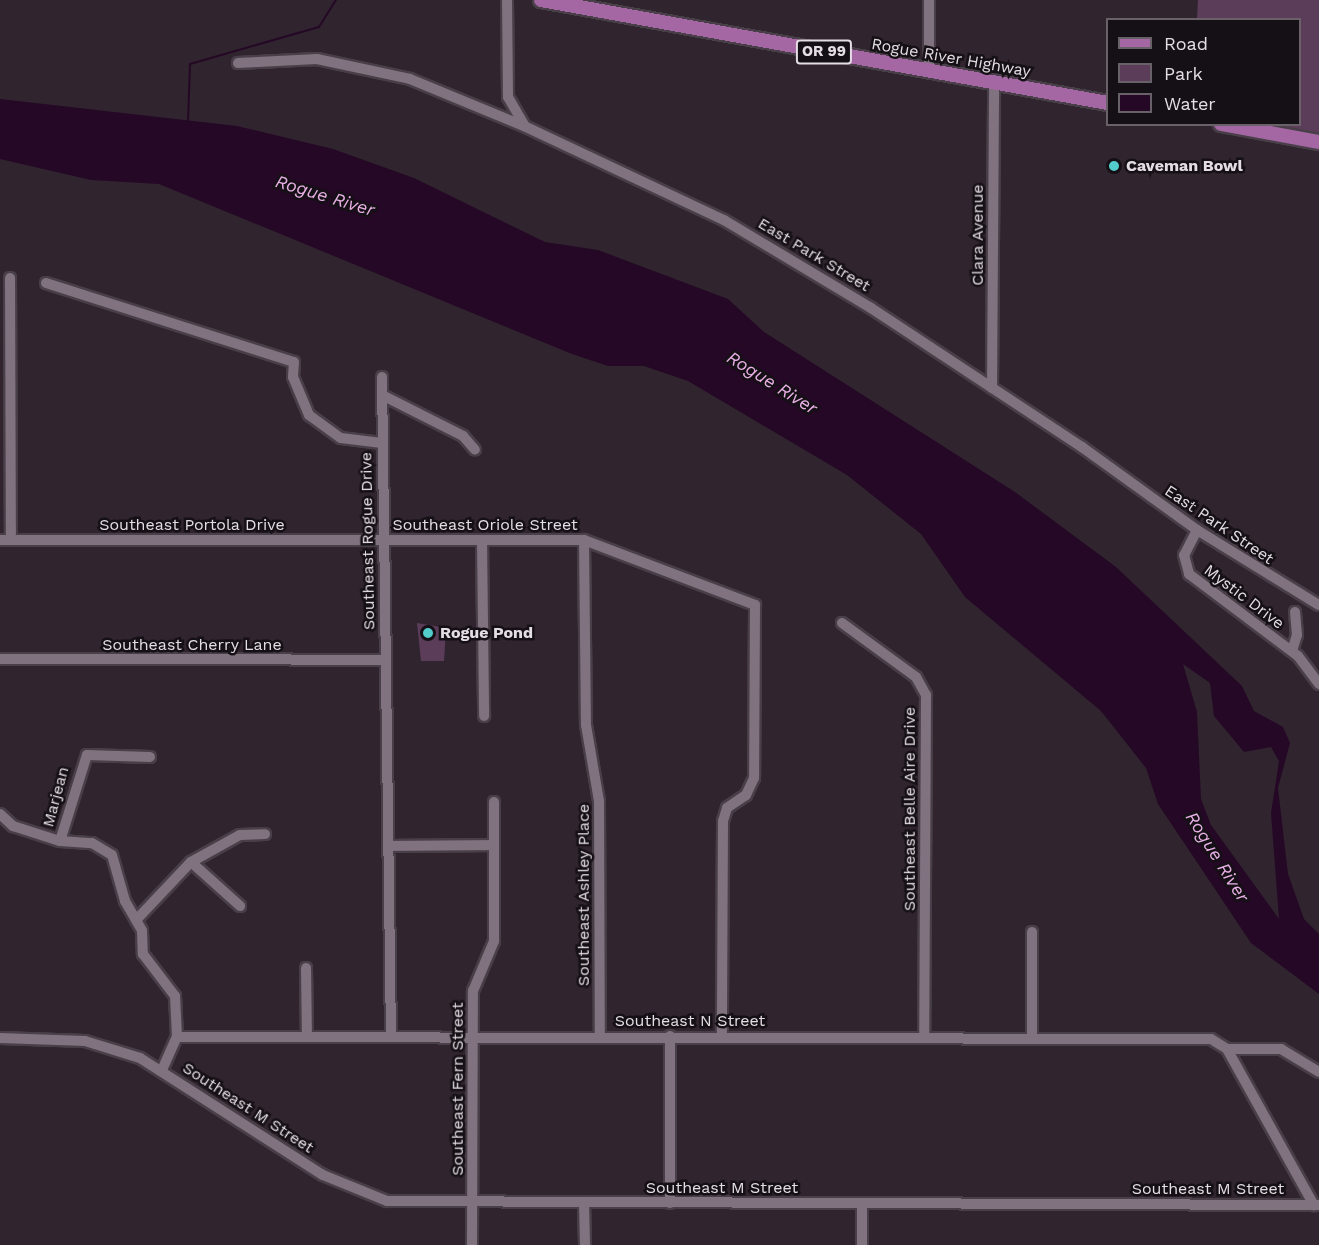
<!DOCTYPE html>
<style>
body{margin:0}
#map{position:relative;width:1319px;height:1245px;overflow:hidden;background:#30242f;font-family:"Work Sans",sans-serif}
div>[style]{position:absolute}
.green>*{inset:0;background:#5b3d5a}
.water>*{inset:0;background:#250825}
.stream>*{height:2px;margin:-1px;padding:0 1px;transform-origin:1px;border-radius:1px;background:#250825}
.roads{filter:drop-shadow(2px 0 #493f48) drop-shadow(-2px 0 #493f48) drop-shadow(0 2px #493f48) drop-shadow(0 -2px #493f48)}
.minor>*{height:10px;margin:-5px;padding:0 5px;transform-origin:5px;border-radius:5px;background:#80727f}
.major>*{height:14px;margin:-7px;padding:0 7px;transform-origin:7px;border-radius:7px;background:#a467a3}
.dots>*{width:16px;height:16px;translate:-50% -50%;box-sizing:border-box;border:3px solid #151015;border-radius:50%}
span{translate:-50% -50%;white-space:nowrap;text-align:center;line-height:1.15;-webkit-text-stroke:5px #151015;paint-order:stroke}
.shield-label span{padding:2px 4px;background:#151015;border:2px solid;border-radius:4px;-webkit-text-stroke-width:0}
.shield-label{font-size:15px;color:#e5dde5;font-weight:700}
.street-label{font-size:16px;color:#e5dde5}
.poi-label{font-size:16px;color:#e5dde5;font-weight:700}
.left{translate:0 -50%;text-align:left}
.water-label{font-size:18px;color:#e8afe5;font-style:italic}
.legend{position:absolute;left:1106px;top:18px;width:195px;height:108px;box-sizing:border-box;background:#151015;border:2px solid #686268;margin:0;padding:8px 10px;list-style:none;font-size:18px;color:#e5dde5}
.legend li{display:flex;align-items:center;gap:12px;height:30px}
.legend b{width:30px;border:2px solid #686268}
</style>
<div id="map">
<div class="green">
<i style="clip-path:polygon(1198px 0,1319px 0,1319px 133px,1272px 125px,1300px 124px,1300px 20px,1197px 19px)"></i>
<i style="clip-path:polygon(417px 623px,446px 628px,444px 661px,421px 661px)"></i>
</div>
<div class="water">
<i style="clip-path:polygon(evenodd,0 99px,237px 126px,333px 149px,414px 178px,545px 242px,598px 250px,728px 299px,764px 332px,1015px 492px,1116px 567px,1242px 686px,1254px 711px,1283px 727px,1290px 743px,1278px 788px,1288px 874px,1304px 919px,1319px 934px,1319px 994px,1251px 943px,1158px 804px,1146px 768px,1101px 711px,965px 597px,921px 534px,847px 475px,688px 381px,644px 366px,608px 366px,572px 354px,159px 184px,91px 180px,0 159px,0 99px,1183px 664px,1210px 683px,1214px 716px,1244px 752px,1271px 747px,1279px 761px,1271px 813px,1279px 919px,1211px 825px,1201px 799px,1197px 712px,1183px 664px)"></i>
</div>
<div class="stream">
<i style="left:188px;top:122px;width:58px;rotate:-88deg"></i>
<i style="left:190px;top:64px;width:134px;rotate:-16deg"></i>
<i style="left:319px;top:27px;width:32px;rotate:-58deg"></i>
</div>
<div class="roads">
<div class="minor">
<i style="left:507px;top:0;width:97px;rotate:89.4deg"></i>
<i style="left:508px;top:97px;width:32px;rotate:60deg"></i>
<i style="left:929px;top:0;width:71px;rotate:90deg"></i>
<i style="left:238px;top:63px;width:79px;rotate:-2.9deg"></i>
<i style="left:317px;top:59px;width:95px;rotate:12.1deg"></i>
<i style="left:410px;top:79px;width:123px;rotate:22.4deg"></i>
<i style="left:524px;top:126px;width:221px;rotate:25.2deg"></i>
<i style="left:724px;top:220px;width:171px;rotate:30.9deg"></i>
<i style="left:871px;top:308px;width:253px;rotate:33.4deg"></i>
<i style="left:1082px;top:447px;width:142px;rotate:35.8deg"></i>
<i style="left:1197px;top:530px;width:143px;rotate:31.6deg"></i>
<i style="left:10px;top:278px;width:262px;rotate:89.8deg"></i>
<i style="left:46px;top:283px;width:260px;rotate:17.7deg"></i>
<i style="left:294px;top:362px;width:15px;rotate:94deg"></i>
<i style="left:293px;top:377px;width:41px;rotate:67.2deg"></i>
<i style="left:309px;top:415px;width:39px;rotate:36deg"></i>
<i style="left:341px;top:438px;width:41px;rotate:7deg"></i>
<i style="left:382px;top:377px;width:658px;rotate:89.22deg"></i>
<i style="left:992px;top:388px;width:305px;rotate:-89.6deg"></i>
<i style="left:382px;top:395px;width:91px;rotate:26.8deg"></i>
<i style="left:463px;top:436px;width:18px;rotate:49deg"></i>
<i style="left:1197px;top:530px;width:28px;rotate:117deg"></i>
<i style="left:1184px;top:555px;width:20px;rotate:75deg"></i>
<i style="left:1189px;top:574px;width:136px;rotate:37deg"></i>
<i style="left:1298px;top:656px;width:35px;rotate:53deg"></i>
<i style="left:0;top:540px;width:584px"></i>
<i style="left:584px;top:540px;width:183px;rotate:20.8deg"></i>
<i style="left:755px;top:605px;width:173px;rotate:90.3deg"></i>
<i style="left:754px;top:778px;width:19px;rotate:115deg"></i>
<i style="left:746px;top:795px;width:23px;rotate:146deg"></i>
<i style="left:727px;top:808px;width:14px;rotate:107deg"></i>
<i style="left:723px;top:821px;width:215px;rotate:90.3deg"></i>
<i style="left:584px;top:540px;width:185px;rotate:89.4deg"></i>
<i style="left:586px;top:725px;width:77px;rotate:80.3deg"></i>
<i style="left:599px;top:801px;width:235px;rotate:89.8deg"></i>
<i style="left:482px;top:541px;width:175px;rotate:89.3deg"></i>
<i style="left:842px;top:623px;width:92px;rotate:36.1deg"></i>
<i style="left:916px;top:677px;width:21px;rotate:61deg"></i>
<i style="left:926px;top:695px;width:341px;rotate:90.3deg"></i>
<i style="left:1292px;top:651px;width:17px;rotate:-73deg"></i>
<i style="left:1297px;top:635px;width:23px;rotate:-95deg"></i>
<i style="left:0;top:659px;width:384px;rotate:0.1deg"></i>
<i style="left:0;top:814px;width:18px;rotate:43deg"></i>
<i style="left:13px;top:826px;width:49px;rotate:17.7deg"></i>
<i style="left:60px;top:841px;width:32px;rotate:4deg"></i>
<i style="left:92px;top:843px;width:23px;rotate:31deg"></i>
<i style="left:112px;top:855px;width:48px;rotate:74.2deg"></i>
<i style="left:125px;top:901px;width:34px;rotate:60deg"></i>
<i style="left:142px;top:931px;width:23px;rotate:88deg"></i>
<i style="left:143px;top:954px;width:53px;rotate:52.7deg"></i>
<i style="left:175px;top:996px;width:41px;rotate:87.2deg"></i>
<i style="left:60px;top:841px;width:90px;rotate:-72.6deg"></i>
<i style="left:87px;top:755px;width:63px;rotate:1.8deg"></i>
<i style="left:388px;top:846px;width:106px;rotate:-0.5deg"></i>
<i style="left:191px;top:862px;width:66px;rotate:41.9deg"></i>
<i style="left:138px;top:918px;width:77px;rotate:-46.6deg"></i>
<i style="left:191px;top:862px;width:56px;rotate:-28.9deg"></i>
<i style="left:240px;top:835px;width:25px;rotate:-2deg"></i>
<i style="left:1032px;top:932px;width:106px;rotate:90deg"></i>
<i style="left:306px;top:968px;width:68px;rotate:89.2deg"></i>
<i style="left:0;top:1038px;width:85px;rotate:2deg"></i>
<i style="left:85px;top:1041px;width:58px;rotate:17.2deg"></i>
<i style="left:140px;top:1058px;width:217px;rotate:32.6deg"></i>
<i style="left:323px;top:1175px;width:69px;rotate:22.1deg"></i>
<i style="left:387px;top:1201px;width:932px;rotate:0.25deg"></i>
<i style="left:1227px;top:1049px;width:54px"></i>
<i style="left:1281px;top:1049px;width:44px;rotate:31.2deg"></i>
<i style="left:162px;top:1070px;width:36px;rotate:-66deg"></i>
<i style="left:177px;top:1037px;width:1034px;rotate:0.11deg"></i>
<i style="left:1211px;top:1039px;width:19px;rotate:32deg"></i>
<i style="left:1227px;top:1049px;width:179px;rotate:60.9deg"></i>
<i style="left:584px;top:1203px;width:42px;rotate:88.6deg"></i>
<i style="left:670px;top:1203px;width:167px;rotate:-90deg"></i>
<i style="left:472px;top:1245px;width:254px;rotate:-89.8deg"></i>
<i style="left:473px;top:991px;width:54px;rotate:-67.2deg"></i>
<i style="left:494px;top:941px;width:139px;rotate:-90deg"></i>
<i style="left:862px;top:1245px;width:41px;rotate:-90deg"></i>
</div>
<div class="major">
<i style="left:541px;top:0;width:576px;rotate:10.3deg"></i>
<i style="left:1221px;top:124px;width:100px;rotate:10.4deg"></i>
</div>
</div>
<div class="dots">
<i style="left:1114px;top:166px;background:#53cdcb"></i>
<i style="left:428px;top:633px;background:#53cdcb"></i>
</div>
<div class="shield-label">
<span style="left:824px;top:52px">OR 99</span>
</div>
<div class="street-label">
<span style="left:951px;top:58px;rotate:10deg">Rogue River Highway</span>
<span style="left:978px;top:235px;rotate:-90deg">Clara Avenue</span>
<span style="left:814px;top:255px;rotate:31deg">East Park Street</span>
<span style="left:192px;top:525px">Southeast Portola Drive</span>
<span style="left:485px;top:525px">Southeast Oriole Street</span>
<span style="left:1219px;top:525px;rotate:34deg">East Park Street</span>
<span style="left:368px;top:541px;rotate:-91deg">Southeast Rogue Drive</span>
<span style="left:1244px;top:597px;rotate:37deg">Mystic Drive</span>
<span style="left:192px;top:645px">Southeast Cherry Lane</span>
<span style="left:56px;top:797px;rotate:-75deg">Marjean</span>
<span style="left:910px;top:809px;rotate:-90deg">Southeast Belle Aire Drive</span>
<span style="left:584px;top:895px;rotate:-90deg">Southeast Ashley Place</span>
<span style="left:690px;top:1021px">Southeast N Street</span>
<span style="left:458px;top:1089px;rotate:-90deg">Southeast Fern Street</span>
<span style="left:248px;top:1108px;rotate:33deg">Southeast M Street</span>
<span style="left:722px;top:1188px">Southeast M Street</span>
<span style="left:1208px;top:1189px">Southeast M Street</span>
</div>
<div class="poi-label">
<span class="left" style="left:1126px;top:166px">Caveman Bowl</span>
<span class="left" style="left:440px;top:633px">Rogue Pond</span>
</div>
<div class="water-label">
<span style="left:325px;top:196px;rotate:17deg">Rogue River</span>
<span style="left:772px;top:383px;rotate:32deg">Rogue River</span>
<span style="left:1217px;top:857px;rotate:58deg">Rogue River</span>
</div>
<ul class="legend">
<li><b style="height:8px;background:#a467a3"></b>Road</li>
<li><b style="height:16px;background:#5b3d5a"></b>Park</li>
<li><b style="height:16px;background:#250825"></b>Water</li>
</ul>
</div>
